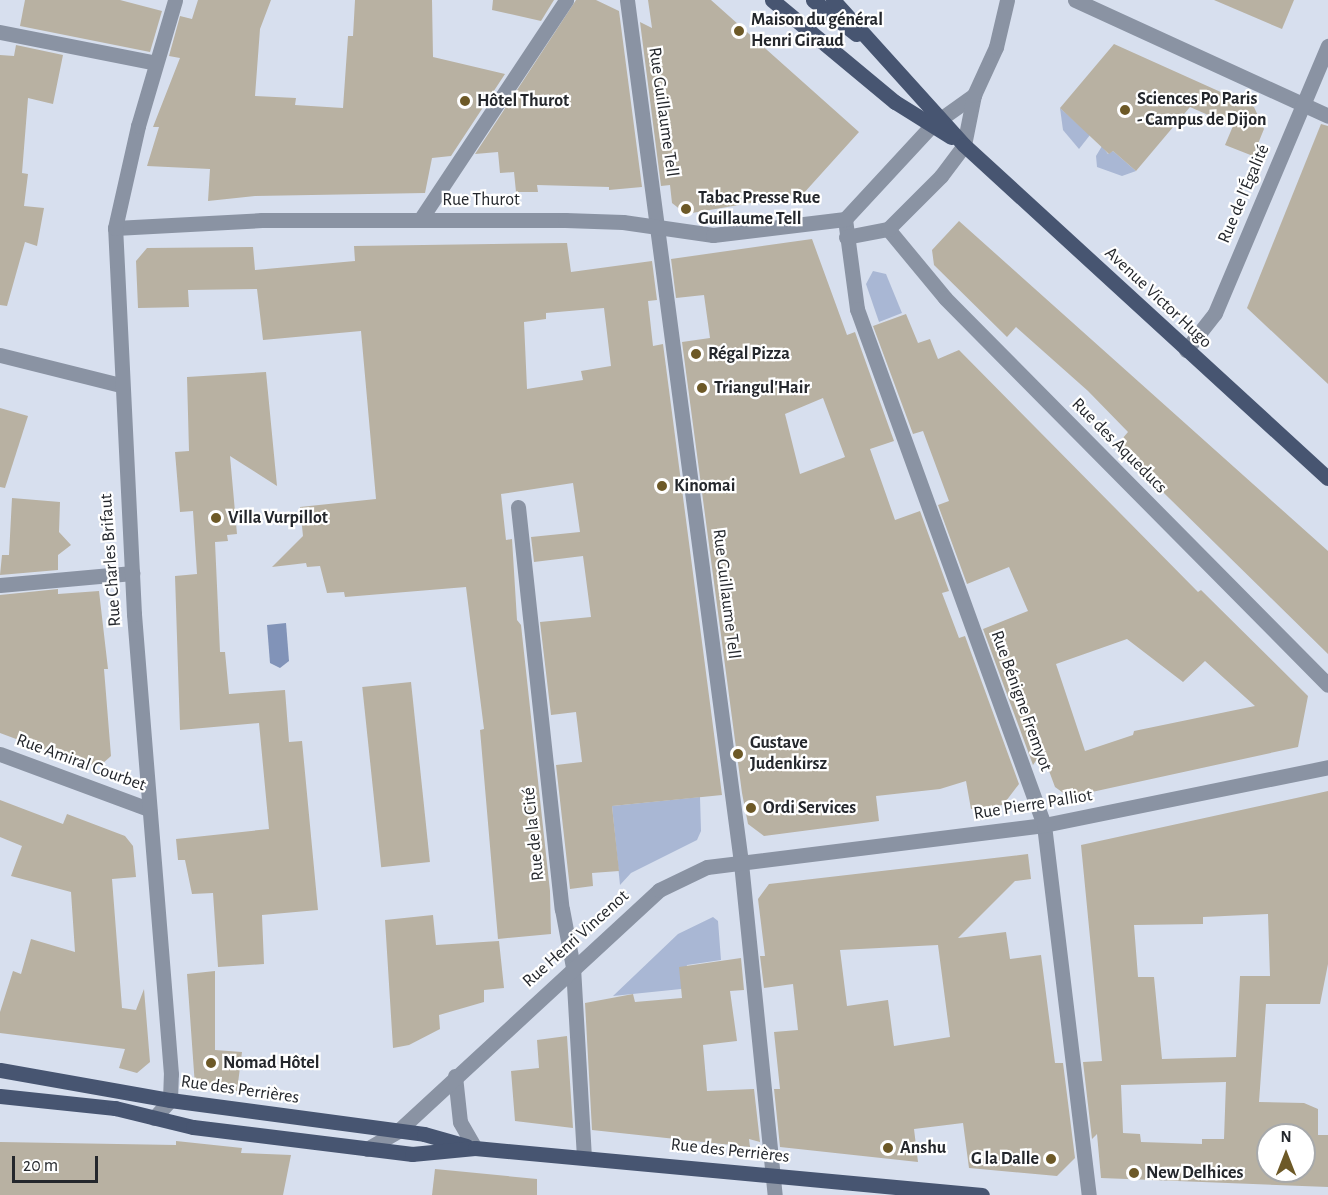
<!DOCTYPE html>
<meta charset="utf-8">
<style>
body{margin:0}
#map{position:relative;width:1328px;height:1195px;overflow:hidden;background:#d7dfee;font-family:"Alegreya Sans",sans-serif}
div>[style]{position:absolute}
.green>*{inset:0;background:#a9b7d4}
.water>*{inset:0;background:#8193b8}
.building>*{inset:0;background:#b8b1a2;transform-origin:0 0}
.minor>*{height:15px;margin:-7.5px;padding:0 7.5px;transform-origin:7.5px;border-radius:7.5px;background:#8a93a3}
.major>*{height:15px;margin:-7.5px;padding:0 7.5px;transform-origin:7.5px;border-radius:7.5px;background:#475571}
.dots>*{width:16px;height:16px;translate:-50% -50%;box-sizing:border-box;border:3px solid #fff;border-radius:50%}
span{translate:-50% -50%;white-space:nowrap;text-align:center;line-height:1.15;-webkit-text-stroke:4.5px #fff;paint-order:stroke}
.poi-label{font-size:18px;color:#24272c;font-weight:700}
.left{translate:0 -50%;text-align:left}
.right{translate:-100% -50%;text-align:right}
.street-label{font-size:18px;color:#24272c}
.north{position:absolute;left:1256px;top:1123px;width:60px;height:60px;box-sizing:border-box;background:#fff;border:2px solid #a7a9ab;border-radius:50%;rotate:0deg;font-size:16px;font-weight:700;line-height:24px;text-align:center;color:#24272c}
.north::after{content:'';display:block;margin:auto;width:21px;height:27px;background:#6d5927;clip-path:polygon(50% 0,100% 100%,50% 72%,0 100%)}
.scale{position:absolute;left:12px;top:1156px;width:86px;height:27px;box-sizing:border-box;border:3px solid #24272c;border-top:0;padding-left:8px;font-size:18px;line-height:21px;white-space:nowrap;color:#24272c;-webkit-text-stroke:4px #fff;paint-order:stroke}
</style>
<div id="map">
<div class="green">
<i style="clip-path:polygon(1060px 108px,1090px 135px,1079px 149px,1063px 130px)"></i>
<i style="clip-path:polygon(1102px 146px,1108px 154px,1113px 151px,1136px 171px,1122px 176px,1097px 167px,1096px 156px)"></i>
<i style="clip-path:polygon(873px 271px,886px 274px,902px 313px,879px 322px,866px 284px)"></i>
<i style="clip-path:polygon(700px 797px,701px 831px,697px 840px,631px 873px,620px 885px,612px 806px)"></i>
<i style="clip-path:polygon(713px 917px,718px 921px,721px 960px,687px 965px,681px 989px,613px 996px,678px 934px)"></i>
</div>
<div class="water">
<i style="clip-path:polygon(286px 623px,289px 661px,280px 668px,270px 663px,267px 625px)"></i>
</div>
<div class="building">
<i style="clip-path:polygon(25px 0,120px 0,162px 11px,150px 52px,20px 26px)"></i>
<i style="clip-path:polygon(198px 0,271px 0,260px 29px,255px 96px,296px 98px,295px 105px,343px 108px,348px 36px,353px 36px,355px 0,432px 0,433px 57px,505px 74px,451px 156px,432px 158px,425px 193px,255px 196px,208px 201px,210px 169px,147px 166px,159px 127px,153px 127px,180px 58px,169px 56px,180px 16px,192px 19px)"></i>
<i style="clip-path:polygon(493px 0,554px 0,541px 21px,492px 10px)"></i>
<i style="clip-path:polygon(576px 0,596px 0,619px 11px,642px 187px,609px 190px,609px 187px,537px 185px,538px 192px,516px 192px,514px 172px,500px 173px,498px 152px,475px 154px)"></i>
<i style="clip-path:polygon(648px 0,711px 0,859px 132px,803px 194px,686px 214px,672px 203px,670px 185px,661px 186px,640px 22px,652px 28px)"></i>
<i style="clip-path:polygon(1214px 0,1294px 0,1282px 29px)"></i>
<i style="clip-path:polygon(1114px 44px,1254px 107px,1264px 129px,1253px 156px,1225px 145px,1233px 126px,1190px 107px,1136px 171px,1113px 151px,1109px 154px,1060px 108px)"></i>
<i style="clip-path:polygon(16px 45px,63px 55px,53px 104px,28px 98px,22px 173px,28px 174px,24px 206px,44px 208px,37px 246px,25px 242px,7px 306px,0 305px,0 55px,14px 56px)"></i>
<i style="clip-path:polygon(1321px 124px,1328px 126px,1328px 384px,1247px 308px)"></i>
<i style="clip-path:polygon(959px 221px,1328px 551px,1328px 654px,1116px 446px,1128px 432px,1088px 391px,1016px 327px,1007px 337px,934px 265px,932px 250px)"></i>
<i style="clip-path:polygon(evenodd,812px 239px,847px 335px,855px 332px,894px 441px,870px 449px,895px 520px,920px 511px,949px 591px,942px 593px,959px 638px,965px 636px,1019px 784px,1003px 805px,971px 809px,966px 781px,940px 789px,876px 796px,879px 821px,764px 836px,748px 824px,742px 793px,682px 342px,710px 338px,704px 295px,676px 298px,671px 259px,812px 239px,823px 398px,845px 457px,800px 474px,785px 414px,823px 398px)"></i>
<i style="clip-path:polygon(evenodd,567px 243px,571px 272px,652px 261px,657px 300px,648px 301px,653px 346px,663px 344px,722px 795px,612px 806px,619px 871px,592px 873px,593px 886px,570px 889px,556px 765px,582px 762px,576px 712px,551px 715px,540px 622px,591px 617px,583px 556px,534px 562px,531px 537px,580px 532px,573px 483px,501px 494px,506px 540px,512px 539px,517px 620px,521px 625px,550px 891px,551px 934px,498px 939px,480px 730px,484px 729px,466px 587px,345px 597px,344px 592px,327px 593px,320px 566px,307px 567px,306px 563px,272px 567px,303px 536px,300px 507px,376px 499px,361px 331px,263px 340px,257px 289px,188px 290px,189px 307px,138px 308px,136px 261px,147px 248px,253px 247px,255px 270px,355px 261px,354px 246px,567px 243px,604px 308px,611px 366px,581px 371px,583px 380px,527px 389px,524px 322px,546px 319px,546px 313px,604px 308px)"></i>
<i style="clip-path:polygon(evenodd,906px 314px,918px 343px,930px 339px,938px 359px,959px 350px,1198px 592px,1201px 590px,1308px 696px,1298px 747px,1069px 797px,1055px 787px,1042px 752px,1033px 765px,983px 629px,1028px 611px,1009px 567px,967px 584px,938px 505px,949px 501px,923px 431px,913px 434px,873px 326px,906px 314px,1127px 639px,1183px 682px,1205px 661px,1255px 706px,1134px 731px,1133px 735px,1085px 751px,1056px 664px,1127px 639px)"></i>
<i style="clip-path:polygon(266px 372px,277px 486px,230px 456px,237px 534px,227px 535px,228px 541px,215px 542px,220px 652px,225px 652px,229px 694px,285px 690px,289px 742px,302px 741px,318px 910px,262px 915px,264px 964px,218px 967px,213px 893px,192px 894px,185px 860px,178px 860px,176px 839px,269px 829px,259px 723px,180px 730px,175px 576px,197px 574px,193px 511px,180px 512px,175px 452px,189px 451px,187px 377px)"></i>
<i style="clip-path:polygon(0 408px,28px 416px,5px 488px,0 487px)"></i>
<i style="clip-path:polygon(12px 498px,60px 502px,59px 532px,71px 545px,58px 555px,58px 570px,0 575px,2px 555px,9px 555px)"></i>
<i style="clip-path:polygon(58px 589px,58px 594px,99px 591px,108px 669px,104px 669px,111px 756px,102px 764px,86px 765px,0 733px,0 595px)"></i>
<i style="left:411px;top:682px;width:181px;height:49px;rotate:84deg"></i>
<i style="clip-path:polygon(evenodd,1328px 791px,1328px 964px,1320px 1004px,1266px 1004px,1259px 1102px,1304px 1103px,1318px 1109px,1318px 1135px,1328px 1135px,1328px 1187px,1101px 1178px,1097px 1134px,1092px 1139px,1083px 1062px,1102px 1061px,1081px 845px,1328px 791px,1268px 914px,1270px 976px,1240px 976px,1236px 1057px,1162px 1059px,1154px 977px,1138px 977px,1134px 925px,1203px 924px,1203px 917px,1268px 914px,1328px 791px,1226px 1082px,1224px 1139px,1202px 1139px,1202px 1144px,1141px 1142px,1140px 1134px,1123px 1133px,1121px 1085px,1226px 1082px,1328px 791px,1268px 1135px,1304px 1135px,1304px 1171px,1268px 1171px,1268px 1135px)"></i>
<i style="clip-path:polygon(0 800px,63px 824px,67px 814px,125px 836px,133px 846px,136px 877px,112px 879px,122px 1008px,136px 1010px,144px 989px,150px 1062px,137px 1073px,119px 1068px,125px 1049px,0 1033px,0 1012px,13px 971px,21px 974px,31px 939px,75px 952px,71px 892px,11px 876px,22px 846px,0 837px)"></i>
<i style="clip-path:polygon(evenodd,1028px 854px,1031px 879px,1015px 881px,958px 938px,1006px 932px,1010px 959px,1041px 955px,1055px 1063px,1063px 1063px,1075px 1158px,1057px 1176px,969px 1168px,963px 1123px,914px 1129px,918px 1162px,780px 1147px,774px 1089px,780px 1089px,774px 1032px,798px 1030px,793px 984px,764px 988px,760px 956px,765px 956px,758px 899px,769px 884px,1028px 854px,938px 945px,950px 1037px,894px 1046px,888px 1000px,847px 1006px,840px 950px,938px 945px)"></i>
<i style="clip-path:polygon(433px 915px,436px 945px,499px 941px,504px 988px,484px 990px,484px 1002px,439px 1015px,440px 1029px,409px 1045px,393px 1048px,385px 920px)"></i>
<i style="clip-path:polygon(741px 958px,744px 990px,730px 991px,737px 1041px,703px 1045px,707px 1091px,754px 1089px,760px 1142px,749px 1139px,750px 1147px,592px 1130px,585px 1003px,633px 994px,635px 1002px,682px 998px,679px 967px)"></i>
<i style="clip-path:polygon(215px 971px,215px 1050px,242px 1052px,237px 1091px,195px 1086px,187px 974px)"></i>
<i style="clip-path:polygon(567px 1036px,573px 1128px,515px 1121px,511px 1071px,539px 1068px,537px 1040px)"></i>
<i style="clip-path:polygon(176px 1141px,242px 1148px,241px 1153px,291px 1155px,283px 1195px,0 1195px,0 1142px,176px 1145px)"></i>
<i style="clip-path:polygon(435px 1169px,537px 1179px,537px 1195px,432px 1195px)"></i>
</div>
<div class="minor">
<i style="left:627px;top:0;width:870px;rotate:82.47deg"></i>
<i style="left:741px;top:863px;width:334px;rotate:84.2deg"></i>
<i style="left:1075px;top:0;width:278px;rotate:24.6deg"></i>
<i style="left:0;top:32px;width:159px;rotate:11.2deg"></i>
<i style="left:845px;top:219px;width:91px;rotate:82.4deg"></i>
<i style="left:857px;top:309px;width:549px;rotate:70.08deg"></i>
<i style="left:1044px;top:825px;width:373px;rotate:83.1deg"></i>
<i style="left:420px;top:220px;width:264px;rotate:-56.4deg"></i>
<i style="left:115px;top:228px;width:147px;rotate:-3.1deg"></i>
<i style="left:262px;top:220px;width:303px"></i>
<i style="left:565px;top:220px;width:58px;rotate:2deg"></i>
<i style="left:623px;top:222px;width:91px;rotate:8.2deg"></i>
<i style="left:713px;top:235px;width:133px;rotate:-6.9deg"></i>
<i style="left:845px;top:219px;width:128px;rotate:-47.2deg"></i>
<i style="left:932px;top:125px;width:52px;rotate:-35.5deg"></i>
<i style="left:888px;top:229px;width:89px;rotate:50.4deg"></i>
<i style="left:945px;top:298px;width:544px;rotate:45.3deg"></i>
<i style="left:846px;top:237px;width:43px;rotate:-10.8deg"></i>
<i style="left:888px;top:229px;width:75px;rotate:-45deg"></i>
<i style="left:941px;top:176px;width:39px;rotate:-53deg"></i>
<i style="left:964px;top:145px;width:51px;rotate:-78.7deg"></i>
<i style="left:974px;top:95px;width:53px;rotate:-65.4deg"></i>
<i style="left:996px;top:47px;width:48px;rotate:-76.8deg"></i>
<i style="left:1186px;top:350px;width:47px;rotate:-51.9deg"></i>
<i style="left:1215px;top:313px;width:290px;rotate:-67.1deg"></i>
<i style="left:0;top:355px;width:124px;rotate:14deg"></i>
<i style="left:518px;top:507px;width:404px;rotate:83.8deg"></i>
<i style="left:562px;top:909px;width:59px;rotate:79.3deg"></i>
<i style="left:573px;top:967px;width:189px;rotate:86.7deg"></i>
<i style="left:0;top:585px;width:133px;rotate:-5.2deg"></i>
<i style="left:0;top:754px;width:159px;rotate:20.3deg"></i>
<i style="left:455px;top:1076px;width:46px;rotate:83.8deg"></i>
<i style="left:460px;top:1122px;width:30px;rotate:60deg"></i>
<i style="left:154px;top:1118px;width:24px;rotate:-48deg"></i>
<i style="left:170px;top:1100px;width:26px;rotate:-88deg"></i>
<i style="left:171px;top:1074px;width:461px;rotate:-94.6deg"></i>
<i style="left:134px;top:614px;width:386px;rotate:-92.8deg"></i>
<i style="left:115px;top:228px;width:105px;rotate:-77.3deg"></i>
<i style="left:138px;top:126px;width:131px;rotate:-73.6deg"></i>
<i style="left:367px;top:1149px;width:36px;rotate:-30deg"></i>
<i style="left:398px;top:1131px;width:355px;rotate:-42.7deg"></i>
<i style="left:659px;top:890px;width:53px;rotate:-25.6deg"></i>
<i style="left:707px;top:867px;width:340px;rotate:-7.1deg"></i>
<i style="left:1044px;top:825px;width:290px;rotate:-11.5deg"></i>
</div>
<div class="major">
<i style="left:772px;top:0;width:160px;rotate:39.7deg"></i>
<i style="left:895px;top:102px;width:66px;rotate:32deg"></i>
<i style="left:813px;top:0;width:55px;rotate:38.3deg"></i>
<i style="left:833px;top:0;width:195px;rotate:47.9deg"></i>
<i style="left:964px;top:145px;width:493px;rotate:42.5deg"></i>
<i style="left:0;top:1070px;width:173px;rotate:10deg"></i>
<i style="left:170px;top:1100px;width:256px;rotate:7.6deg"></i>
<i style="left:424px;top:1134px;width:44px;rotate:15.9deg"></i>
<i style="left:0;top:1096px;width:116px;rotate:6deg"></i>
<i style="left:115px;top:1108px;width:80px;rotate:13.7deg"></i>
<i style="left:193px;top:1127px;width:221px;rotate:7deg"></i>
<i style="left:412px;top:1154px;width:63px;rotate:-5.4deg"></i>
<i style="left:475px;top:1148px;width:509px;rotate:5.3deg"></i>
</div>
<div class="dots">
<i style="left:739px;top:31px;background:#6d5927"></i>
<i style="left:465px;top:101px;background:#6d5927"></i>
<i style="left:1125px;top:110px;background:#6d5927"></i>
<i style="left:686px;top:209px;background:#6d5927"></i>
<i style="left:696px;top:354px;background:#6d5927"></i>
<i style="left:702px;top:388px;background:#6d5927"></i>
<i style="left:662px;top:486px;background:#6d5927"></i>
<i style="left:216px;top:518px;background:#6d5927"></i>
<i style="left:738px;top:754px;background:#6d5927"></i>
<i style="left:751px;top:808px;background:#6d5927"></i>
<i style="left:211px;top:1063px;background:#6d5927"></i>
<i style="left:888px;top:1148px;background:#6d5927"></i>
<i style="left:1051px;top:1159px;background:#6d5927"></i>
<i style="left:1134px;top:1173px;background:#6d5927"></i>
</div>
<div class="poi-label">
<span class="left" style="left:751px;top:31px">Maison du général<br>Henri Giraud</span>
<span class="left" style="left:1137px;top:110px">Sciences Po Paris<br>- Campus de Dijon</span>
<span class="left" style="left:477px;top:101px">Hôtel Thurot</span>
<span class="left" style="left:698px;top:209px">Tabac Presse Rue<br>Guillaume Tell</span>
<span class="left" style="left:708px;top:354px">Régal Pizza</span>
<span class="left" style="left:714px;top:388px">Triangul'Hair</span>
<span class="left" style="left:674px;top:486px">Kinomai</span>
<span class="left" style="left:228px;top:518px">Villa Vurpillot</span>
<span class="left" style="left:750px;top:754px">Gustave<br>Judenkirsz</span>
<span class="left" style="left:763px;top:808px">Ordi Services</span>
<span class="left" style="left:223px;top:1063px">Nomad Hôtel</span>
<span class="left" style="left:900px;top:1148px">Anshu</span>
<span class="right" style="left:1039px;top:1159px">G la Dalle</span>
<span class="left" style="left:1146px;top:1173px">New Delhices</span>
</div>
<div class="street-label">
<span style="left:663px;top:112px;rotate:82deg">Rue Guillaume Tell</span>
<span style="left:1244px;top:194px;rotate:-67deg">Rue de l'Égalité</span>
<span style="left:481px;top:200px">Rue Thurot</span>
<span style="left:1158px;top:298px;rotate:43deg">Avenue Victor Hugo</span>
<span style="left:1119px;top:446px;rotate:45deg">Rue des Aqueducs</span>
<span style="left:111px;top:560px;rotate:-94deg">Rue Charles Brifaut</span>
<span style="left:726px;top:594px;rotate:83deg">Rue Guillaume Tell</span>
<span style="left:1021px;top:701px;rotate:70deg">Rue Bénigne Fremyot</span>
<span style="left:81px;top:763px;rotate:20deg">Rue Amiral Courbet</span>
<span style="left:1033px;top:805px;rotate:-9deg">Rue Pierre Palliot</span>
<span style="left:534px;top:834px;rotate:-96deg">Rue de la Cité</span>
<span style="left:576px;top:939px;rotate:-42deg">Rue Henri Vincenot</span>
<span style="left:240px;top:1090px;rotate:8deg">Rue des Perrières</span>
<span style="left:730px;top:1151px;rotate:6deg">Rue des Perrières</span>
</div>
<div class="north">N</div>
<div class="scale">20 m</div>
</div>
